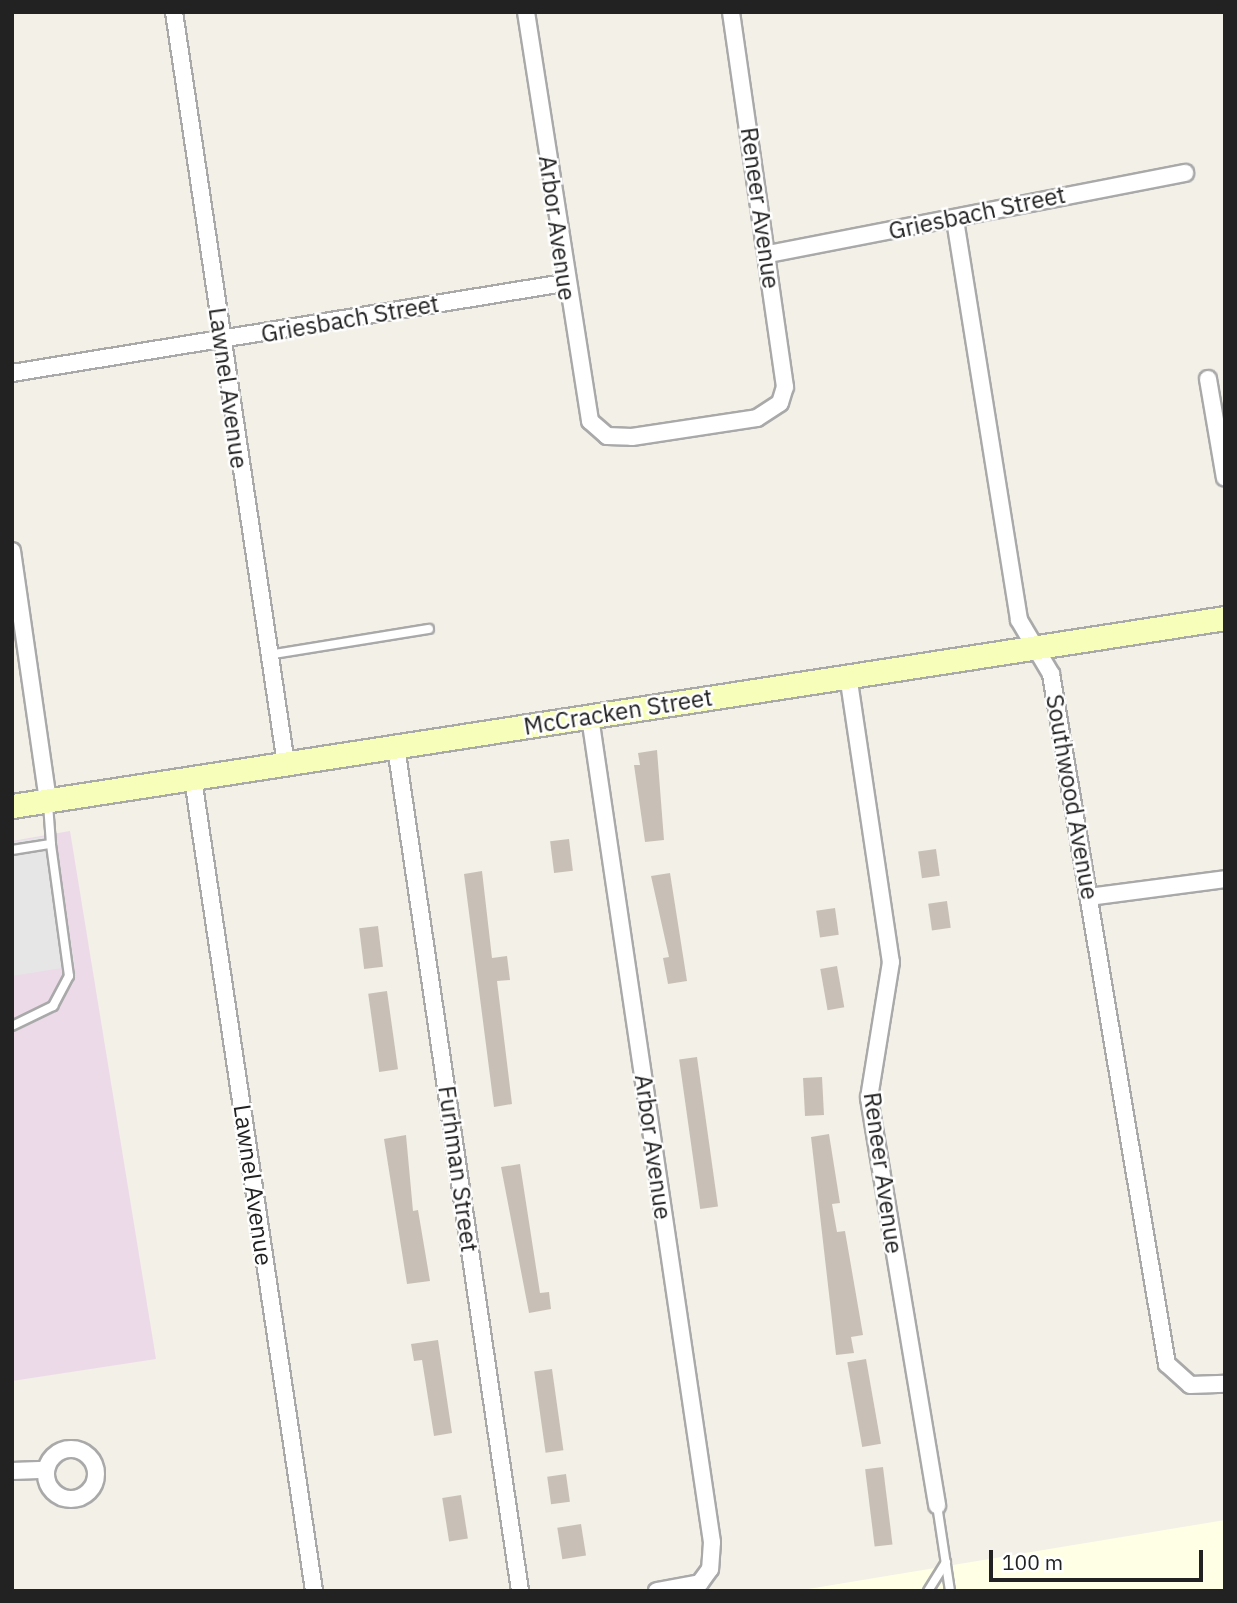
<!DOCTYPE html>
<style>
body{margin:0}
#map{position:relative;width:1237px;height:1603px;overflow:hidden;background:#f3f0e8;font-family:"IBM Plex Sans",sans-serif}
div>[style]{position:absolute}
.industrial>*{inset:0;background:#ecdae8}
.education>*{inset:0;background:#feffe5}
.parking>*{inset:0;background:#e6e6e6}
.building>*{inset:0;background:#c8c0b7;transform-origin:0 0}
.roads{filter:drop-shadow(2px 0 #a9a9a9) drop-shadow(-2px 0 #a9a9a9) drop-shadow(0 2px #a9a9a9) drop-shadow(0 -2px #a9a9a9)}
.lane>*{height:8px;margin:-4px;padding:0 4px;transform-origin:4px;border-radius:4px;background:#fff}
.street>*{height:16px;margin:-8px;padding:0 8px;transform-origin:8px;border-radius:8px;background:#fff}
.street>.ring{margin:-8px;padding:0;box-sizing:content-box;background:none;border:16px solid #fff;border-radius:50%}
.secondary>*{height:23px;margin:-11.5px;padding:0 11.5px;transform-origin:11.5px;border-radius:11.5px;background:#f7feba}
span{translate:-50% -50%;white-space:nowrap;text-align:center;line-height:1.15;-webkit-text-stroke:5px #fff;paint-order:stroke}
.street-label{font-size:24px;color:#222}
.frame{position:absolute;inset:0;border:14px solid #222;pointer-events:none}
.scale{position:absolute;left:989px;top:1550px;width:214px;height:32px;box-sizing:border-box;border:4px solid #222;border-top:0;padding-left:9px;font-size:21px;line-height:24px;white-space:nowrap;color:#222;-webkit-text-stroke:5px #fff;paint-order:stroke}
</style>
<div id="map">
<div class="industrial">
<i style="clip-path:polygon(70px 831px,156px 1359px,12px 1381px,12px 841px)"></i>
</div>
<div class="education">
<i style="clip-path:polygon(1225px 1520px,1225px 1591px,796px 1591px)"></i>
</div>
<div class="parking">
<i style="clip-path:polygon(53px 835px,75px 966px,12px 976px,12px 842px)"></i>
</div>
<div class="building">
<i style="clip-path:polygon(657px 750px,664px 840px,645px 842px,634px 765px,640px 765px,638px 753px)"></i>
<i style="left:569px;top:839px;width:32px;height:19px;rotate:83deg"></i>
<i style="left:936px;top:849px;width:27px;height:18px;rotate:82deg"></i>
<i style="clip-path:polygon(482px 871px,492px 958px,507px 956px,510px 980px,497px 981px,512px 1104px,494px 1107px,464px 874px)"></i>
<i style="clip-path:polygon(670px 873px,687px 981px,668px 984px,663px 958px,669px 957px,651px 876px)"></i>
<i style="left:947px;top:901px;width:27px;height:19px;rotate:82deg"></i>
<i style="left:835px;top:908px;width:27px;height:19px;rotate:82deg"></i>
<i style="left:378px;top:926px;width:41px;height:19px;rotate:83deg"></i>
<i style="left:837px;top:966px;width:42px;height:17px;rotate:80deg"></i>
<i style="left:387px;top:991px;width:79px;height:19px;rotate:82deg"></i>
<i style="left:697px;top:1057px;width:151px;height:18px;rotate:82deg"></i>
<i style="left:822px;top:1077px;width:38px;height:19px;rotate:87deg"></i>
<i style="clip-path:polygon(829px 1134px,840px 1203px,832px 1204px,837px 1232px,845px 1231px,863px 1335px,851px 1337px,854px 1353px,836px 1355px,811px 1137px)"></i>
<i style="clip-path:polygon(406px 1135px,413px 1211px,418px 1210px,430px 1281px,407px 1284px,384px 1139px)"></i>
<i style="clip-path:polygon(520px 1164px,540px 1293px,549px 1292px,551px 1309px,529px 1313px,501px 1167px)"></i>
<i style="clip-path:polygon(438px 1340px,452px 1433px,434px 1436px,422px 1360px,414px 1361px,411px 1344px)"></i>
<i style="left:866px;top:1359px;width:86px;height:19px;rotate:80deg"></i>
<i style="left:552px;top:1369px;width:82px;height:18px;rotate:82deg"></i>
<i style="left:883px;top:1467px;width:78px;height:18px;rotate:83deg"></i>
<i style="left:566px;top:1474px;width:28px;height:19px;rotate:82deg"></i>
<i style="left:461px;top:1495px;width:44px;height:19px;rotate:81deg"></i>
<i style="left:581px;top:1524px;width:32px;height:24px;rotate:81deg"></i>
</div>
<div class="roads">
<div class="lane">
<i style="left:268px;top:655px;width:163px;rotate:-9.2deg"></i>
<i style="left:12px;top:850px;width:39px;rotate:-9deg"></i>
<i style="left:51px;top:844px;width:40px;rotate:-94.3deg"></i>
<i style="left:12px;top:1026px;width:46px;rotate:-26deg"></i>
<i style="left:53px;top:1006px;width:34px;rotate:-62deg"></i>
<i style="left:69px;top:976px;width:133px;rotate:-97.8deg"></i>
<i style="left:937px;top:1505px;width:87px;rotate:81.4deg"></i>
<i style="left:928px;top:1591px;width:34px;rotate:-58deg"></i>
</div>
<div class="street">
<i style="left:174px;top:12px;width:760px;rotate:81.53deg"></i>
<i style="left:526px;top:12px;width:414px;rotate:81.1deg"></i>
<i style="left:590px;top:421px;width:23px;rotate:41deg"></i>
<i style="left:607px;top:436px;width:25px;rotate:2deg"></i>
<i style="left:632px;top:437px;width:126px;rotate:-8.6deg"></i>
<i style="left:757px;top:418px;width:27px;rotate:-33deg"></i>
<i style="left:780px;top:403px;width:17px;rotate:-73deg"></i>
<i style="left:785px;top:387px;width:379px;rotate:-98.2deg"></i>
<i style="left:955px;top:220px;width:405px;rotate:80.9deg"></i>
<i style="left:1019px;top:620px;width:63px;rotate:59.3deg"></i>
<i style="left:1051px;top:674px;width:700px;rotate:80.46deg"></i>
<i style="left:1167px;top:1364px;width:31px;rotate:42deg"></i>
<i style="left:1190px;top:1385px;width:35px;rotate:-2deg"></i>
<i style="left:768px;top:254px;width:425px;rotate:-11deg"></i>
<i style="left:12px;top:373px;width:559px;rotate:-9.26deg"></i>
<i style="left:1208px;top:379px;width:100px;rotate:80.3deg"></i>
<i style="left:12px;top:551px;width:253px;rotate:81.8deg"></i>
<i style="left:848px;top:675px;width:290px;rotate:81.5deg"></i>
<i style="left:891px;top:962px;width:138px;rotate:99.2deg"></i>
<i style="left:869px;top:1098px;width:413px;rotate:80.5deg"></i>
<i style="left:590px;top:717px;width:834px;rotate:81.59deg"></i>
<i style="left:712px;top:1542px;width:27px;rotate:94deg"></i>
<i style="left:710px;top:1569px;width:17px;rotate:126deg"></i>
<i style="left:700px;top:1583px;width:44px;rotate:169.5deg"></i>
<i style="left:396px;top:747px;width:853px;rotate:81.64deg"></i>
<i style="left:193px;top:779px;width:821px;rotate:81.52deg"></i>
<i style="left:1089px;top:897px;width:137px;rotate:-7.5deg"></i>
<i class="ring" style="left:46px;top:1449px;width:34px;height:34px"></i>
<i style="left:12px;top:1471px;width:34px;rotate:-2deg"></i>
</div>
<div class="secondary">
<i style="left:12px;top:806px;width:1227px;rotate:-8.81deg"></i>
</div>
</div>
<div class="street-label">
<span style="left:760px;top:208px;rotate:82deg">Reneer Avenue</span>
<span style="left:977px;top:213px;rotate:-12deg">Griesbach Street</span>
<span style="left:557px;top:228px;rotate:82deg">Arbor Avenue</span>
<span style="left:350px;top:319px;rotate:-10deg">Griesbach Street</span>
<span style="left:228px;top:388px;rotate:82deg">Lawnel Avenue</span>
<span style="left:618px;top:712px;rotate:-9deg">McCracken Street</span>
<span style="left:1072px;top:797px;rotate:80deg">Southwood Avenue</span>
<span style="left:653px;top:1147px;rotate:82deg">Arbor Avenue</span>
<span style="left:458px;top:1169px;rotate:82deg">Furhman Street</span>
<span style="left:883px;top:1173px;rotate:82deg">Reneer Avenue</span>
<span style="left:253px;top:1185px;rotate:82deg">Lawnel Avenue</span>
</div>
<div class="frame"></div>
<div class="scale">100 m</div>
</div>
